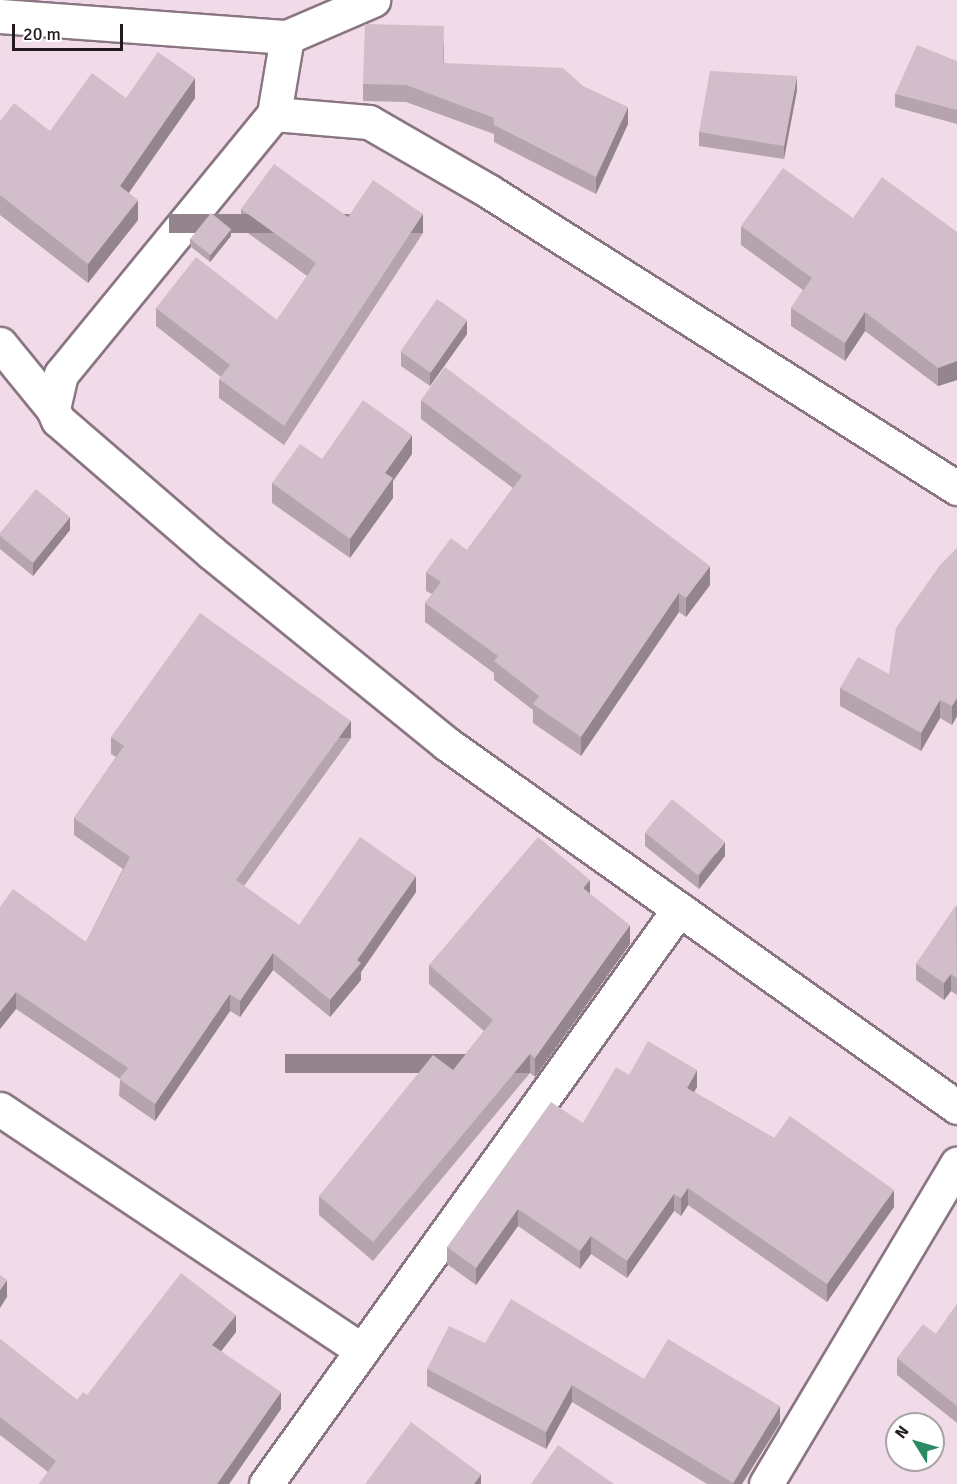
<!DOCTYPE html>
<style>
body{margin:0}
#map{position:relative;width:957px;height:1484px;overflow:hidden;background:#f1dbe8;font-family:Signika,sans-serif}
div>[style]{position:absolute}
.roads{filter:drop-shadow(2px 0 #8a7682) drop-shadow(-2px 0 #8a7682) drop-shadow(0 2px #8a7682) drop-shadow(0 -2px #8a7682)}
.minor>*{height:33px;margin:-16.5px;padding:0 16.5px;transform-origin:16.5px;border-radius:16.5px;background:#fff}
.wall>*{inset:0;background:#b5a3ae}
.shaded-wall>*{inset:0;background:#93848d;transform-origin:0 0}
.building>*{inset:0;background:#d2bdca;transform-origin:0 0}
span{translate:-50% -50%;white-space:nowrap;text-align:center;line-height:1.15;-webkit-text-stroke:6px #fff;paint-order:stroke}
.north{position:absolute;left:885px;top:1412px;width:60px;height:60px;box-sizing:border-box;background:#fff;border:2px solid #a7a3a5;border-radius:50%;rotate:307deg;font-size:16px;font-weight:700;line-height:24px;text-align:center;color:#221a1f}
.north::after{content:'';display:block;margin:auto;width:21px;height:27px;background:#2d8a62;clip-path:polygon(50% 0,100% 100%,50% 72%,0 100%)}
.scale{position:absolute;left:12px;top:24px;width:111px;height:27px;box-sizing:border-box;border:3px solid #221a1f;border-top:0;padding-left:8px;font-size:18px;line-height:21px;white-space:nowrap;color:#221a1f;-webkit-text-stroke:4px #fff;paint-order:stroke}
</style>
<div id="map">
<div class="roads">
<div class="minor">
<i style="left:0;top:16px;width:288px;rotate:4.2deg"></i>
<i style="left:287px;top:37px;width:94px;rotate:-23.3deg"></i>
<i style="left:287px;top:37px;width:78px;rotate:99.6deg"></i>
<i style="left:274px;top:114px;width:336px;rotate:129.3deg"></i>
<i style="left:61px;top:374px;width:36px;rotate:103deg"></i>
<i style="left:53px;top:409px;width:12px;rotate:66deg"></i>
<i style="left:58px;top:420px;width:203px;rotate:40.8deg"></i>
<i style="left:212px;top:553px;width:303px;rotate:39.1deg"></i>
<i style="left:447px;top:744px;width:626px;rotate:35.44deg"></i>
<i style="left:274px;top:114px;width:95px;rotate:4.8deg"></i>
<i style="left:369px;top:122px;width:140px;rotate:30deg"></i>
<i style="left:490px;top:192px;width:553px;rotate:32.37deg"></i>
<i style="left:0;top:344px;width:84px;rotate:50.8deg"></i>
<i style="left:0;top:1109px;width:435px;rotate:33.7deg"></i>
<i style="left:266px;top:1484px;width:708px;rotate:-54.31deg"></i>
<i style="left:766px;top:1484px;width:373px;rotate:-59.2deg"></i>
</div>
</div>
<div class="wall">
<i style="clip-path:polygon(444px 42px,444px 63px,628px 124px,596px 194px,494px 142px,494px 134px,406px 102px,363px 101px,363px 84px)"></i>
<i style="clip-path:polygon(957px 61px,957px 124px,895px 107px,895px 94px)"></i>
<i style="clip-path:polygon(797px 90px,784px 159px,699px 146px,699px 132px)"></i>
<i style="clip-path:polygon(126px 98px,195px 98px,129px 193px,138px 220px,88px 283px,0 215px,0 121px,50px 131px)"></i>
<i style="clip-path:polygon(241px 209px,348px 217px,423px 233px,284px 445px,219px 398px,219px 379px,221px 377px,156px 326px,156px 308px,277px 320px,307px 276px,241px 228px)"></i>
<i style="clip-path:polygon(853px 218px,957px 232px,957px 380px,938px 386px,865px 331px,845px 361px,791px 326px,791px 308px,803px 290px,741px 245px,741px 226px)"></i>
<i style="clip-path:polygon(231px 236px,210px 262px,190px 246px,190px 239px)"></i>
<i style="clip-path:polygon(467px 334px,430px 386px,401px 366px,401px 352px)"></i>
<i style="clip-path:polygon(421px 400px,710px 585px,686px 617px,679px 612px,581px 756px,533px 723px,533px 710px,494px 680px,494px 673px,425px 622px,425px 603px,432px 594px,426px 591px,426px 572px,467px 550px,513px 488px,421px 419px)"></i>
<i style="clip-path:polygon(412px 454px,393px 481px,393px 498px,350px 558px,272px 503px,272px 483px,322px 459px)"></i>
<i style="clip-path:polygon(70px 530px,33px 576px,0 549px,0 533px)"></i>
<i style="clip-path:polygon(957px 548px,957px 716px,952px 725px,940px 718px,921px 751px,840px 706px,840px 688px,889px 674px)"></i>
<i style="clip-path:polygon(111px 737px,351px 738px,244px 886px,299px 925px,416px 892px,361px 972px,361px 980px,330px 1017px,273px 970px,240px 1017px,230px 1011px,155px 1121px,119px 1096px,120px 1079px,16px 1009px,0 1029px,0 907px,86px 942px,123px 869px,74px 835px,74px 818px,116px 757px,111px 754px)"></i>
<i style="clip-path:polygon(645px 833px,725px 856px,699px 889px,645px 846px)"></i>
<i style="clip-path:polygon(590px 894px,630px 944px,535px 1077px,530px 1073px,373px 1261px,319px 1215px,319px 1196px,453px 1070px,484px 1031px,429px 984px,429px 965px)"></i>
<i style="clip-path:polygon(957px 906px,957px 995px,951px 991px,944px 1000px,916px 980px,916px 964px)"></i>
<i style="clip-path:polygon(629px 1075px,697px 1087px,694px 1092px,894px 1207px,827px 1302px,688px 1205px,681px 1216px,674px 1211px,627px 1278px,591px 1254px,580px 1269px,518px 1226px,476px 1285px,447px 1264px,447px 1247px,583px 1123px)"></i>
<i style="clip-path:polygon(957px 1304px,957px 1423px,897px 1375px,897px 1358px,936px 1334px)"></i>
<i style="clip-path:polygon(236px 1332px,221px 1351px,281px 1409px,229px 1484px,39px 1484px,48px 1472px,0 1435px,0 1339px,77px 1400px)"></i>
<i style="clip-path:polygon(485px 1343px,644px 1379px,780px 1423px,742px 1484px,707px 1484px,572px 1402px,546px 1449px,427px 1386px,427px 1369px)"></i>
</div>
<div class="shaded-wall">
<i style="clip-path:polygon(797px 76px,797px 90px,784px 159px,784px 146px)"></i>
<i style="clip-path:polygon(195px 78px,195px 98px,120px 205px,120px 186px)"></i>
<i style="clip-path:polygon(628px 107px,628px 124px,596px 194px,596px 177px)"></i>
<i style="clip-path:polygon(138px 200px,138px 220px,88px 283px,88px 264px)"></i>
<i style="left:423px;top:214px;width:19px;height:254px;rotate:90deg"></i>
<i style="clip-path:polygon(231px 229px,231px 236px,210px 262px,210px 255px)"></i>
<i style="clip-path:polygon(865px 312px,865px 331px,845px 361px,845px 343px)"></i>
<i style="clip-path:polygon(467px 320px,467px 334px,430px 386px,430px 373px)"></i>
<i style="clip-path:polygon(957px 361px,957px 380px,938px 386px,938px 368px)"></i>
<i style="clip-path:polygon(412px 435px,412px 454px,393px 481px,393px 498px,350px 558px,350px 539px,385px 473px)"></i>
<i style="clip-path:polygon(70px 517px,70px 530px,33px 576px,33px 563px)"></i>
<i style="clip-path:polygon(710px 566px,710px 585px,686px 617px,686px 598px)"></i>
<i style="clip-path:polygon(679px 593px,679px 612px,581px 756px,581px 737px)"></i>
<i style="clip-path:polygon(957px 698px,957px 716px,952px 725px,952px 706px)"></i>
<i style="clip-path:polygon(940px 700px,940px 718px,921px 751px,921px 733px)"></i>
<i style="left:351px;top:721px;width:17px;height:196px;rotate:90deg"></i>
<i style="clip-path:polygon(725px 842px,725px 856px,699px 889px,699px 876px)"></i>
<i style="clip-path:polygon(416px 876px,416px 892px,361px 972px,361px 980px,330px 1017px,330px 1000px)"></i>
<i style="clip-path:polygon(590px 880px,590px 900px,583px 888px)"></i>
<i style="clip-path:polygon(630px 925px,630px 944px,535px 1077px,535px 1058px)"></i>
<i style="clip-path:polygon(273px 953px,273px 970px,240px 1017px,240px 1001px)"></i>
<i style="clip-path:polygon(951px 974px,951px 991px,944px 1000px,944px 983px)"></i>
<i style="clip-path:polygon(16px 992px,16px 1009px,0 1029px,0 1012px)"></i>
<i style="clip-path:polygon(230px 994px,230px 1011px,155px 1121px,155px 1104px)"></i>
<i style="left:530px;top:1054px;width:19px;height:245px;rotate:90deg"></i>
<i style="clip-path:polygon(697px 1070px,697px 1087px,687px 1105px,687px 1088px)"></i>
<i style="clip-path:polygon(688px 1188px,688px 1205px,681px 1216px,681px 1198px)"></i>
<i style="clip-path:polygon(894px 1190px,894px 1207px,827px 1302px,827px 1284px)"></i>
<i style="clip-path:polygon(674px 1194px,674px 1211px,627px 1278px,627px 1261px)"></i>
<i style="clip-path:polygon(518px 1209px,518px 1226px,476px 1285px,476px 1268px)"></i>
<i style="clip-path:polygon(591px 1236px,591px 1254px,580px 1269px,580px 1251px)"></i>
<i style="clip-path:polygon(7px 1280px,7px 1297px,0 1308px,0 1290px)"></i>
<i style="clip-path:polygon(236px 1315px,236px 1332px,212px 1363px,212px 1345px)"></i>
<i style="clip-path:polygon(572px 1385px,572px 1402px,546px 1449px,546px 1432px)"></i>
<i style="clip-path:polygon(281px 1392px,281px 1409px,229px 1484px,217px 1484px)"></i>
<i style="clip-path:polygon(780px 1406px,780px 1423px,742px 1484px,733px 1484px)"></i>
<i style="clip-path:polygon(481px 1474px,481px 1484px,474px 1484px)"></i>
</div>
<div class="building">
<i style="clip-path:polygon(365px 24px,444px 26px,443px 63px,563px 68px,583px 86px,628px 107px,596px 177px,494px 125px,494px 118px,406px 85px,363px 84px)"></i>
<i style="clip-path:polygon(917px 45px,957px 61px,957px 110px,895px 94px)"></i>
<i style="clip-path:polygon(158px 52px,195px 78px,120px 186px,138px 200px,88px 264px,0 195px,0 121px,14px 103px,50px 131px,92px 73px,126px 98px)"></i>
<i style="clip-path:polygon(710px 71px,797px 76px,784px 146px,699px 132px)"></i>
<i style="clip-path:polygon(274px 164px,348px 217px,373px 180px,423px 214px,284px 426px,219px 379px,230px 365px,156px 308px,196px 257px,277px 320px,316px 263px,241px 209px)"></i>
<i style="clip-path:polygon(783px 168px,853px 218px,882px 177px,957px 232px,957px 361px,938px 368px,865px 312px,845px 343px,791px 308px,812px 278px,741px 226px)"></i>
<i style="left:211px;top:213px;width:26px;height:33px;rotate:39deg"></i>
<i style="left:437px;top:299px;width:37px;height:64px;rotate:35deg"></i>
<i style="clip-path:polygon(445px 367px,710px 566px,686px 598px,679px 593px,581px 737px,533px 704px,539px 696px,494px 661px,498px 656px,425px 603px,441px 582px,426px 572px,451px 538px,467px 550px,522px 476px,421px 400px)"></i>
<i style="clip-path:polygon(363px 400px,412px 435px,385px 473px,393px 478px,350px 539px,272px 483px,300px 444px,322px 459px)"></i>
<i style="clip-path:polygon(36px 489px,70px 517px,33px 563px,0 536px,0 533px)"></i>
<i style="clip-path:polygon(957px 548px,957px 698px,952px 706px,940px 700px,921px 733px,840px 688px,858px 657px,889px 674px,896px 628px,940px 565px)"></i>
<i style="clip-path:polygon(200px 613px,351px 721px,236px 880px,299px 925px,360px 837px,416px 876px,357px 960px,361px 963px,330px 1000px,273px 953px,240px 1001px,230px 994px,155px 1104px,119px 1079px,128px 1068px,16px 992px,0 1012px,0 907px,13px 889px,86px 942px,130px 857px,74px 818px,124px 746px,111px 737px)"></i>
<i style="left:672px;top:799px;width:68px;height:43px;rotate:39deg"></i>
<i style="clip-path:polygon(538px 837px,590px 880px,583px 888px,630px 925px,535px 1058px,530px 1054px,373px 1242px,319px 1196px,433px 1055px,453px 1070px,493px 1020px,429px 965px)"></i>
<i style="clip-path:polygon(956px 905px,957px 978px,951px 974px,944px 983px,916px 964px)"></i>
<i style="clip-path:polygon(648px 1041px,697px 1070px,687px 1088px,774px 1138px,790px 1116px,894px 1190px,827px 1284px,688px 1188px,681px 1198px,674px 1194px,627px 1261px,591px 1236px,580px 1251px,518px 1209px,476px 1268px,447px 1247px,551px 1102px,583px 1123px,616px 1067px,629px 1075px)"></i>
<i style="clip-path:polygon(181px 1273px,236px 1315px,212px 1345px,281px 1392px,217px 1484px,39px 1484px,56px 1461px,0 1417px,0 1339px,77px 1400px,83px 1392px,87px 1395px)"></i>
<i style="clip-path:polygon(0 1275px,7px 1280px,0 1290px)"></i>
<i style="clip-path:polygon(511px 1299px,644px 1379px,668px 1339px,780px 1406px,733px 1483px,572px 1385px,546px 1432px,427px 1369px,449px 1326px,485px 1343px)"></i>
<i style="clip-path:polygon(957px 1304px,957px 1406px,897px 1358px,923px 1324px,936px 1334px)"></i>
<i style="clip-path:polygon(411px 1422px,481px 1474px,474px 1484px,365px 1484px)"></i>
<i style="clip-path:polygon(558px 1445px,614px 1484px,531px 1484px)"></i>
</div>
<div class="north">N</div>
<div class="scale">20 m</div>
</div>
